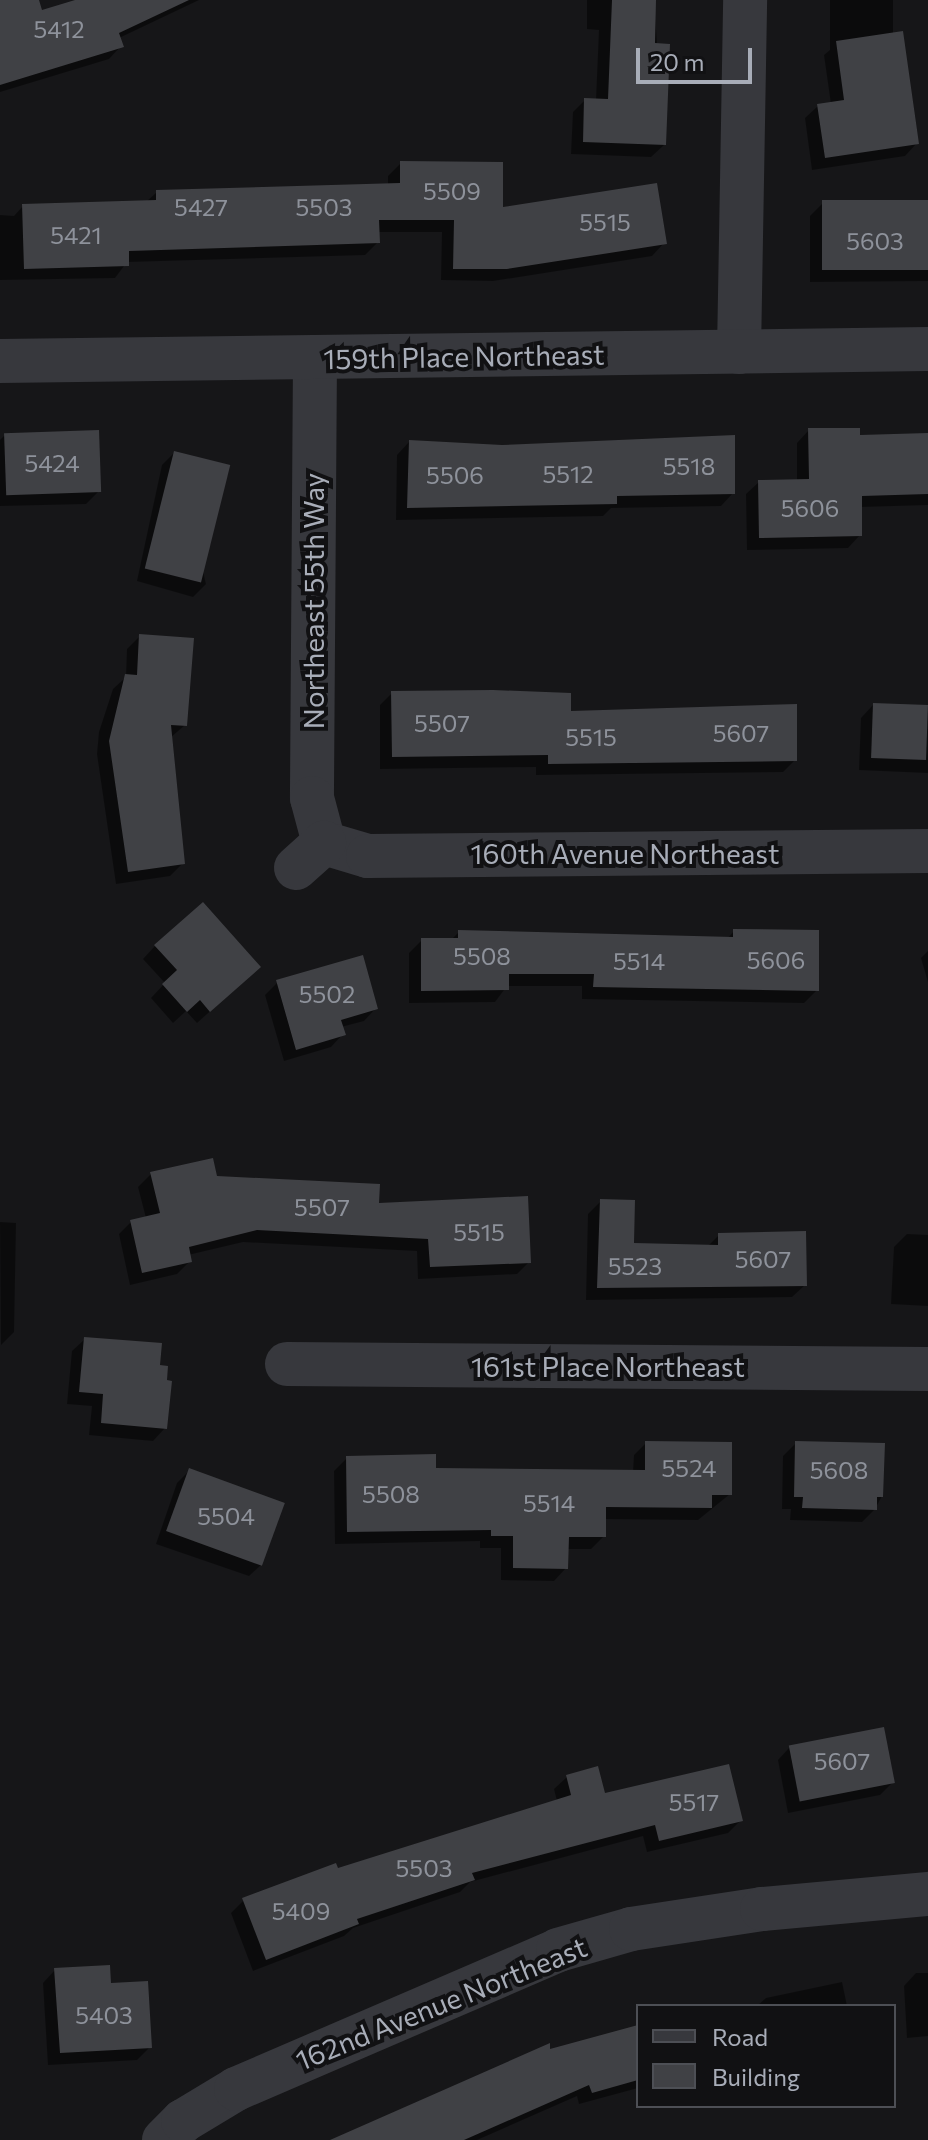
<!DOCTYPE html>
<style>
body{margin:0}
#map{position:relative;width:928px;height:2140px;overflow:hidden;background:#161618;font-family:Commissioner,sans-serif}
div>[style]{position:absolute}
.shadow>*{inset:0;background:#0007}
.building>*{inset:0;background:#404145;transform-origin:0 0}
.minor>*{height:44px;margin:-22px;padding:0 22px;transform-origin:22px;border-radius:22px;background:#37383d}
span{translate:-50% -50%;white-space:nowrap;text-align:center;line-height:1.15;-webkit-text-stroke:8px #111113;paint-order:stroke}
.number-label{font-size:24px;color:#8e929b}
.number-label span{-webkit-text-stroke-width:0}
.street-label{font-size:28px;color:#a8adb8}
.legend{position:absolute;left:636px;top:2004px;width:260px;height:104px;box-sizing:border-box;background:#111113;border:2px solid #4d4f55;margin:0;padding:10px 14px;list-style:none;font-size:24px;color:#a8adb8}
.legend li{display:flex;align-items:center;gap:16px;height:40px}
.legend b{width:40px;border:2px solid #4d4f55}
.scale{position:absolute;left:636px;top:48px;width:116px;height:36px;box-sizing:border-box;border:4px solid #a8adb8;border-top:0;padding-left:10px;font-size:24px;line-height:28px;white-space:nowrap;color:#a8adb8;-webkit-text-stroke:6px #111113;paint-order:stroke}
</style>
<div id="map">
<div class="shadow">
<i style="clip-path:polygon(0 0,36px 0,40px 13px,82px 0,199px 0,119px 38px,121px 46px,109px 59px,0 92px)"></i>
<i style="clip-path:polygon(587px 0,654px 0,664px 145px,651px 157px,571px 154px,573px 112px,585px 100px,596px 100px,599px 30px,587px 29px)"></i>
<i style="clip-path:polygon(830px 0,893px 0,893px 35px,917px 143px,905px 156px,812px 170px,805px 118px,818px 106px,831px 104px,824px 55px,830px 50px)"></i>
<i style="clip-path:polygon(401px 163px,501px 209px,664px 243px,652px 256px,493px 281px,441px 280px,442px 232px,377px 232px,378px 242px,365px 255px,127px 262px,115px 278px,0 280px,0 215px,14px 216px,23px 206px,146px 202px,157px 192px,388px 185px,388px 176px)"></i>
<i style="clip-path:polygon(928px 202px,928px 281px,810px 282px,810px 216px,823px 203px)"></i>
<i style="clip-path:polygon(809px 430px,859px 437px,928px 435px,928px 505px,860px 507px,860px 535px,848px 548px,747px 550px,746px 494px,759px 482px,797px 481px,797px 443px)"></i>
<i style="clip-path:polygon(5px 435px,99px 491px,86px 504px,0 506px,0 440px)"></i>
<i style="clip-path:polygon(409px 442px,733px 493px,721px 506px,611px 508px,603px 516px,396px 520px,397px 455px)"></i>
<i style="clip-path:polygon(174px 453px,206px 584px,193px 597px,137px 581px,162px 465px)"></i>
<i style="clip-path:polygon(140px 636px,185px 725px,170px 738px,183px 863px,170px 876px,116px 884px,97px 754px,99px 732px,113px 689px,126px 677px,127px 649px)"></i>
<i style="clip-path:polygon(392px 693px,569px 713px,795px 760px,783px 772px,536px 775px,536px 767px,380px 769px,380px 705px)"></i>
<i style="clip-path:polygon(873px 705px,928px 707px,928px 773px,859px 770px,861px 718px)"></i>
<i style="clip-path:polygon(734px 931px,817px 990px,804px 1003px,582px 999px,582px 986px,507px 986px,495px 1002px,409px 1003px,409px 953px,422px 940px,451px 940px,459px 932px,727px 939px)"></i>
<i style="clip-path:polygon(155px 946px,246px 979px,197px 1023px,186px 1011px,173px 1023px,151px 998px,165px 983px,143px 959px)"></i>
<i style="clip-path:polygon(928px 951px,928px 982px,921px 958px)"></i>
<i style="clip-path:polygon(278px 982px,376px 1008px,364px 1021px,341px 1027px,343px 1034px,331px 1047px,284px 1061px,265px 995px)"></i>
<i style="clip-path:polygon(151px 1174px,216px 1178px,377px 1205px,529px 1262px,517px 1274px,418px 1279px,417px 1251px,243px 1242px,188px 1255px,190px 1261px,177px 1274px,130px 1285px,119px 1234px,131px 1222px,146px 1218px,138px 1187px)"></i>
<i style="clip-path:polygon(601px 1201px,632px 1245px,707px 1247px,719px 1235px,805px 1285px,792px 1297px,586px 1300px,588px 1214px)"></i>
<i style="clip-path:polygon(0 1222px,16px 1223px,14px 1332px,1px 1345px)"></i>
<i style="clip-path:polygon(907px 1234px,928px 1235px,928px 1306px,891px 1304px,894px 1247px)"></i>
<i style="clip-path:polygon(85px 1339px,157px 1367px,165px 1428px,153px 1441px,89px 1435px,92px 1406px,67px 1404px,72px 1351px)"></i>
<i style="clip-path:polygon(646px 1443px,730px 1494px,698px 1520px,604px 1519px,604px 1536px,591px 1549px,567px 1549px,566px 1568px,554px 1581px,501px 1580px,501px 1548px,480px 1548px,480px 1541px,335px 1544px,334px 1471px,347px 1458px,434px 1470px,633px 1472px,634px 1455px)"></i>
<i style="clip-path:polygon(796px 1443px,882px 1496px,875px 1509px,862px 1522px,790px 1520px,791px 1509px,782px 1509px,783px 1456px)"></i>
<i style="clip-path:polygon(190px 1470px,262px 1564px,249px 1576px,156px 1544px,177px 1483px)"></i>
<i style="clip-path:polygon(790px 1747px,893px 1782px,880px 1795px,788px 1813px,778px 1760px)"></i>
<i style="clip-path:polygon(567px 1777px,603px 1795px,741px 1820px,728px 1833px,647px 1852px,643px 1836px,470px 1882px,460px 1892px,353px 1928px,344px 1936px,253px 1971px,231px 1913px,244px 1900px,557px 1801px,554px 1789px)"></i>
<i style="clip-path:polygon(55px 1970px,109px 1985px,150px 2047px,137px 2060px,48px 2065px,43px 1983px)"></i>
<i style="clip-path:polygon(916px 1973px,928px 1973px,928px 2036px,907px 2038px,904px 1986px)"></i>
<i style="clip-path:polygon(842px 1982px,847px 2006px,757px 2006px,766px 1998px)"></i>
<i style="clip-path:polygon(638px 2027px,638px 2088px,579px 2104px,577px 2096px,477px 2140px,337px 2140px,549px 2052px)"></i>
</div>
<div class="building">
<i style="clip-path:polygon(0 0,39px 0,42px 10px,75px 0,189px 0,119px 33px,124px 47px,0 85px)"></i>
<i style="clip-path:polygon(612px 0,656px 0,655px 43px,670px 44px,666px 145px,583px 142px,584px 98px,608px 99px)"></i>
<i style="clip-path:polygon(903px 31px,919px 144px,825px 158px,817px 104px,844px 100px,836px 41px)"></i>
<i style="clip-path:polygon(400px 161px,503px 162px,503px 207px,657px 183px,667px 244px,507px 269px,453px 269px,454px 220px,379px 220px,380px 243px,129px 251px,129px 266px,24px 269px,22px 204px,156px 200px,156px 190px,400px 183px)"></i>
<i style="left:928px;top:200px;width:70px;height:106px;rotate:90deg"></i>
<i style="clip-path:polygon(808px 428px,860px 428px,860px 435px,928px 433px,928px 494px,862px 496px,862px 536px,759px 538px,758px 480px,809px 479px)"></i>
<i style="left:99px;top:430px;width:62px;height:95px;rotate:88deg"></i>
<i style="clip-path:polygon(735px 435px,735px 494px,617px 496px,617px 504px,407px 508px,409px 440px,502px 445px)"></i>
<i style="left:174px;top:451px;width:58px;height:121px;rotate:14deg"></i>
<i style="clip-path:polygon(139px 634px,194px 638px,187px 726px,171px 725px,185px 864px,128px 872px,109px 741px,125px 674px,137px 675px)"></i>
<i style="clip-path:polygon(493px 690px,571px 693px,571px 711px,797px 704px,797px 761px,548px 764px,548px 755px,392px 757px,391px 691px)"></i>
<i style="left:873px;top:703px;width:55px;height:55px;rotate:2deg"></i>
<i style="clip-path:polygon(203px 902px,261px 967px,210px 1012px,200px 1000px,187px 1012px,162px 984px,177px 970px,154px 945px)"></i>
<i style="clip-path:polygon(733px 929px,819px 930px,819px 991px,593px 987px,594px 974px,509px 974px,509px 990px,421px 991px,421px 938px,458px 938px,458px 930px,733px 937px)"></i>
<i style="clip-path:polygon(363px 955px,378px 1009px,341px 1020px,346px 1035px,296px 1050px,276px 980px)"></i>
<i style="clip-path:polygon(213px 1158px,217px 1176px,380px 1184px,379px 1203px,528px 1196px,531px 1263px,430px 1267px,428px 1239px,257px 1230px,189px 1247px,192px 1262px,142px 1273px,130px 1220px,160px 1213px,150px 1172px)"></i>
<i style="clip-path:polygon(600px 1199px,635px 1200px,634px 1243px,718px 1245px,718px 1233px,806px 1231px,807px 1286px,597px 1288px)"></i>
<i style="clip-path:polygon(84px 1337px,162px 1343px,160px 1365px,168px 1366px,167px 1380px,172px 1381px,167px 1429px,101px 1423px,103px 1394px,79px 1392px)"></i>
<i style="clip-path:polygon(645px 1441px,732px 1442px,732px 1495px,712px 1495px,712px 1508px,606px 1507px,606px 1537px,569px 1537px,568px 1569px,513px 1568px,513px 1536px,491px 1536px,491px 1530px,347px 1532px,346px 1456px,436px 1454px,436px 1468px,645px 1470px)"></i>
<i style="clip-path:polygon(795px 1441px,885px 1443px,883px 1497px,877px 1497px,877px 1510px,802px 1508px,803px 1497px,794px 1497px)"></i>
<i style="left:189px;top:1468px;width:102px;height:67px;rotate:20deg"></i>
<i style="left:884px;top:1727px;width:57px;height:97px;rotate:79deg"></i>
<i style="clip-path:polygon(729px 1764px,743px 1821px,659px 1841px,655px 1825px,472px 1873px,475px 1880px,357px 1919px,359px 1924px,266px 1960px,242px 1898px,336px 1863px,338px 1868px,571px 1795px,566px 1775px,598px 1766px,605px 1793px)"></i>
<i style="clip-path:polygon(110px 1965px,111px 1983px,148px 1981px,152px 2048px,60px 2053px,54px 1968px)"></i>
<i style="clip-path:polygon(638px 2025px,638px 2080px,592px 2093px,589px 2085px,464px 2140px,330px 2140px,550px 2043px,550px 2049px)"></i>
</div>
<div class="minor">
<i style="left:739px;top:352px;width:352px;rotate:-89deg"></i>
<i style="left:315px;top:358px;width:440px;rotate:90.4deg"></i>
<i style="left:312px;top:798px;width:47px;rotate:75.1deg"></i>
<i style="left:0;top:361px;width:928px;rotate:-0.74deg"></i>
<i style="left:324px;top:843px;width:46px;rotate:16.5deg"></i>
<i style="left:368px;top:856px;width:560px;rotate:-0.51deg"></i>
<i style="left:296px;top:868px;width:38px;rotate:-42deg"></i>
<i style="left:287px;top:1364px;width:641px;rotate:0.45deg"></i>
<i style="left:164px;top:2140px;width:27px;rotate:-45deg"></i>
<i style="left:183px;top:2121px;width:62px;rotate:-31.1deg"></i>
<i style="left:236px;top:2089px;width:351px;rotate:-23.3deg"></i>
<i style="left:558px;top:1950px;width:76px;rotate:-16deg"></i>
<i style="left:631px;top:1929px;width:133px;rotate:-8.7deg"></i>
<i style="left:762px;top:1909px;width:167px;rotate:-5.2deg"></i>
</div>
<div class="number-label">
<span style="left:59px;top:29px">5412</span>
<span style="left:452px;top:191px">5509</span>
<span style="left:201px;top:207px">5427</span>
<span style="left:324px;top:207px">5503</span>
<span style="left:605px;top:222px">5515</span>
<span style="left:76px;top:235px">5421</span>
<span style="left:875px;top:241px">5603</span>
<span style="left:52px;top:463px">5424</span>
<span style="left:689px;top:466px">5518</span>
<span style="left:568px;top:474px">5512</span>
<span style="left:455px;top:475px">5506</span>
<span style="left:810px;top:508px">5606</span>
<span style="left:442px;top:723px">5507</span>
<span style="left:741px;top:733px">5607</span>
<span style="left:591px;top:737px">5515</span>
<span style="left:482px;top:956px">5508</span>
<span style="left:776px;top:960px">5606</span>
<span style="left:639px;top:961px">5514</span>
<span style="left:327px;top:994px">5502</span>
<span style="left:322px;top:1207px">5507</span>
<span style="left:479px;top:1232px">5515</span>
<span style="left:763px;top:1259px">5607</span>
<span style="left:635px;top:1266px">5523</span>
<span style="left:689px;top:1468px">5524</span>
<span style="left:839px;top:1470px">5608</span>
<span style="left:391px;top:1494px">5508</span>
<span style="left:549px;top:1503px">5514</span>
<span style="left:226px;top:1516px">5504</span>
<span style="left:842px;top:1761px">5607</span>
<span style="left:694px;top:1802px">5517</span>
<span style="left:424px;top:1868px">5503</span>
<span style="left:301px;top:1911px">5409</span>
<span style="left:104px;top:2015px">5403</span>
</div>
<div class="street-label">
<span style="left:464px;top:356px;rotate:-1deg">159th Place Northeast</span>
<span style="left:313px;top:601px;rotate:-90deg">Northeast 55th Way</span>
<span style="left:625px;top:853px">160th Avenue Northeast</span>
<span style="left:608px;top:1366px">161st Place Northeast</span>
<span style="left:441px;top:2003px;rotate:-22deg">162nd Avenue Northeast</span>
</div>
<ul class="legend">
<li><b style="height:10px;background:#37383d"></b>Road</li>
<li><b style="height:22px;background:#404145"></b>Building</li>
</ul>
<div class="scale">20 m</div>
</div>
